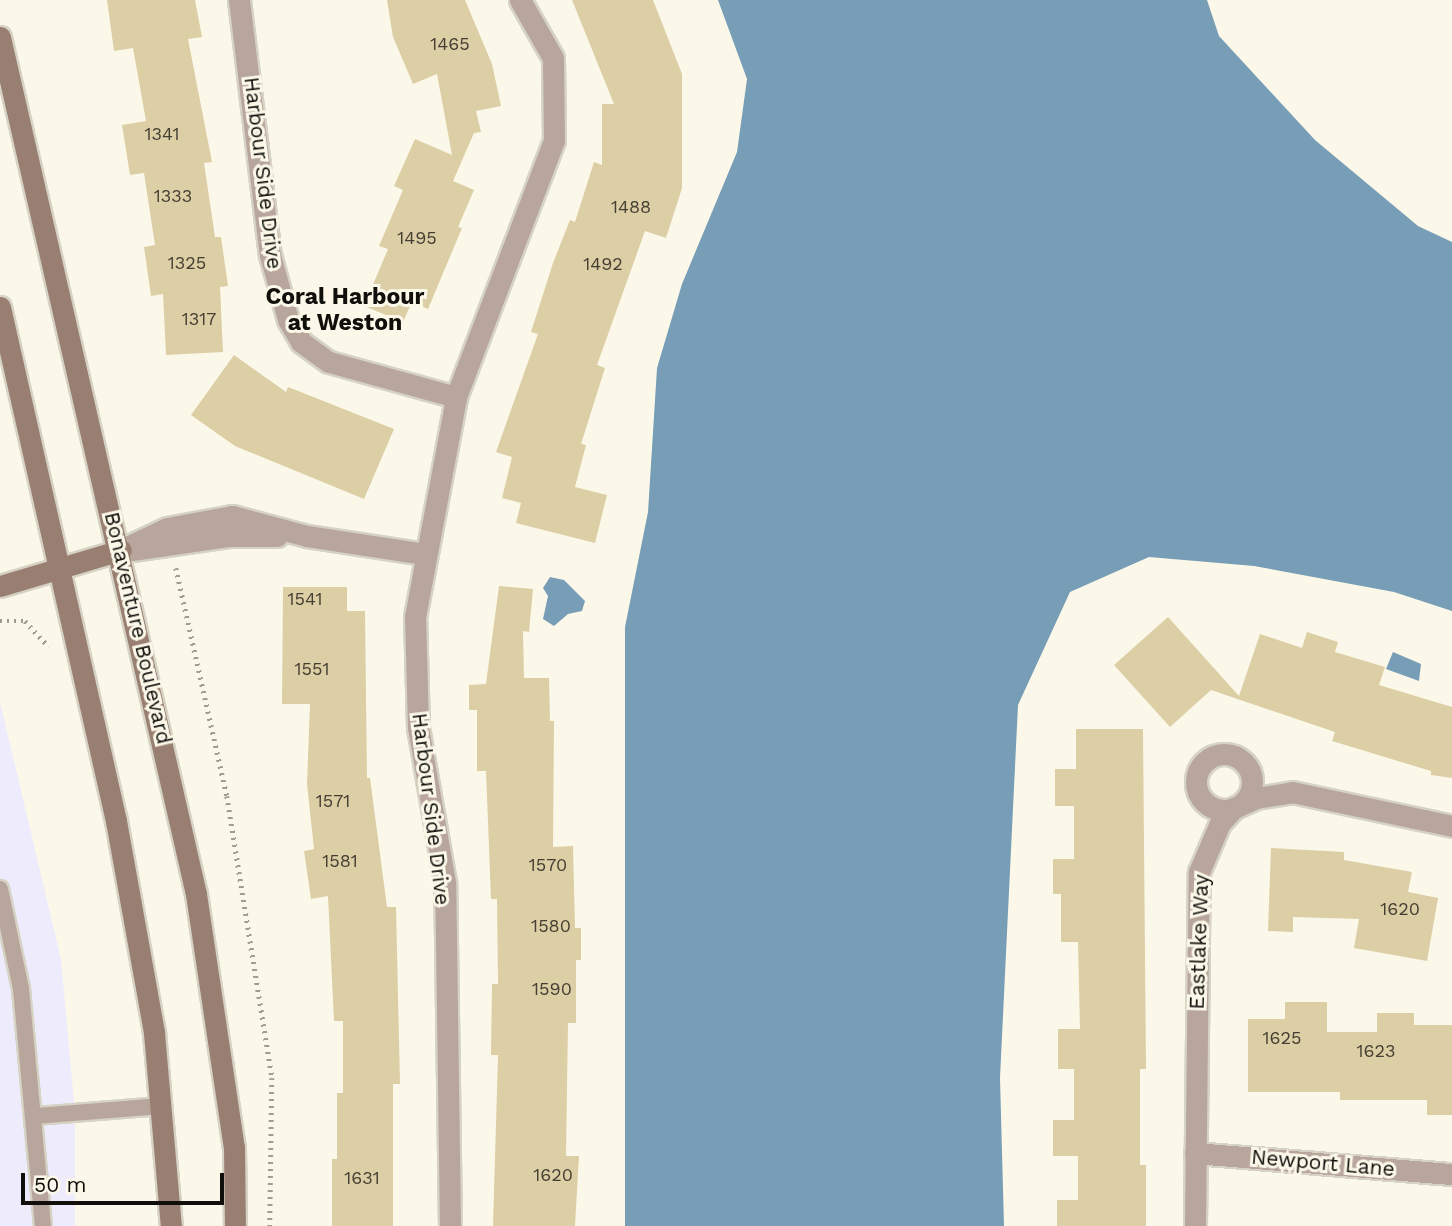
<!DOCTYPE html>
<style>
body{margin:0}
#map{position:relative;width:1452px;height:1226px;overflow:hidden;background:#fcf8e9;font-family:"Work Sans",sans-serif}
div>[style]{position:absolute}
.commercial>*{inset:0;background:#eeebfd}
.water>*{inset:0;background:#779eb6}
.building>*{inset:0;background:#dccea5}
.path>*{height:4.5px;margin-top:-2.25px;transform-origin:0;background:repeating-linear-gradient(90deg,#9f9c91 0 2px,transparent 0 7px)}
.roads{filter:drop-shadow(2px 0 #d6d3c5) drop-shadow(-2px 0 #d6d3c5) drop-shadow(0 2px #d6d3c5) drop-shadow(0 -2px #d6d3c5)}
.lane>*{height:16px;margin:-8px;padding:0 8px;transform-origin:8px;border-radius:8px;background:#b8a69d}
.street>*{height:21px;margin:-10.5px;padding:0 10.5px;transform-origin:10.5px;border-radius:10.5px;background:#b8a69d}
.street>.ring{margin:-10.5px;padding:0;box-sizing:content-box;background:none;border:21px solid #b8a69d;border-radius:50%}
.secondary>*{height:21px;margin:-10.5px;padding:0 10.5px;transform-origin:10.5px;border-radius:10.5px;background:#997f71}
span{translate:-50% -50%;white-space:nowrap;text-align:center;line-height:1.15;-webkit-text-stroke:6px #fcf8e9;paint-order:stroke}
.number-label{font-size:18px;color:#443f32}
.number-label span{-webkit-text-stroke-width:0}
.street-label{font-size:21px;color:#110f0b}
.neighbourhood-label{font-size:23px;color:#110f0b;font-weight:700}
.scale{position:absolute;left:21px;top:1173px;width:203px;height:32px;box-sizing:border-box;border:4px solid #110f0b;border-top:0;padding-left:9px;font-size:21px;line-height:24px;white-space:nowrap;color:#110f0b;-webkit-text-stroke:5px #fcf8e9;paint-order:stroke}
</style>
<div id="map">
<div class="commercial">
<i style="clip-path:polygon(0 702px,61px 959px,75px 1113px,75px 1226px,0 1226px)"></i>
</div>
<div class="water">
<i style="clip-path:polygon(718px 0,1207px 0,1219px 36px,1315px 140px,1418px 226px,1452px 242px,1452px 611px,1394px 592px,1254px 566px,1149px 557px,1070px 592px,1018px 705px,1000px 1078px,1004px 1226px,625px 1226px,625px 627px,648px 512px,657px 368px,682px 284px,737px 152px,747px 79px)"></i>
<i style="clip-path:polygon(550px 577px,564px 580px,585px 601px,582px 611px,568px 614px,554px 626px,543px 619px,548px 596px,543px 588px)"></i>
<i style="clip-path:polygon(1393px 652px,1421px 664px,1419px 681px,1386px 669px)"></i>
</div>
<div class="building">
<i style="clip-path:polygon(107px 0,195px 0,202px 37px,188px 39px,212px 162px,204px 163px,215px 237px,221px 237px,228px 286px,220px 287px,223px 352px,166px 355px,163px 294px,151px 296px,144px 247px,155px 245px,144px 173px,130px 175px,122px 125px,146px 121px,133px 48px,114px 51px)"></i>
<i style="clip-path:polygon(387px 0,465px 0,492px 64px,501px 106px,476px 111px,481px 132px,474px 133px,453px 181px,474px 190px,458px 227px,462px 228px,428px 309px,412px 302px,403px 322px,364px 306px,388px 249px,379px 246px,403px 190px,394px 186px,415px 139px,452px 155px,437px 74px,413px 84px,393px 37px)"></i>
<i style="clip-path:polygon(572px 0,653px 0,682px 74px,682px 188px,666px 238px,645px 231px,597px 365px,605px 368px,581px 444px,586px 445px,575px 487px,607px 495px,595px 543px,516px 523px,521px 503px,502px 498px,512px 457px,496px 452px,538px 334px,531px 332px,553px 263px,570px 220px,575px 222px,594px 162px,602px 165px,602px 104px,614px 104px)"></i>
<i style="clip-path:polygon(234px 355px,286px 392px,288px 387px,394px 429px,364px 499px,235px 446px,191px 415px)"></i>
<i style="clip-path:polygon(499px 586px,533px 589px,529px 632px,523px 631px,524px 678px,549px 678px,550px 721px,554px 721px,553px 847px,573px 846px,575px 928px,581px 928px,581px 960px,576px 960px,576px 1023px,568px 1023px,566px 1156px,579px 1156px,575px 1226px,493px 1226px,498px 1055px,491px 1055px,492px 984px,498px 984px,497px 899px,491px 899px,486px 771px,477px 771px,477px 710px,469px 710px,469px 685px,486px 684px)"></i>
<i style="clip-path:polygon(283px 587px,347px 587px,347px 611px,365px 611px,367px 778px,370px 778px,387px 907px,396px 907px,400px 1084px,393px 1084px,393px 1226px,332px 1226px,332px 1159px,337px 1159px,337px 1093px,343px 1093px,343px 1021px,334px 1021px,328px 896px,311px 899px,304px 851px,314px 849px,307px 784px,310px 704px,282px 704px)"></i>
<i style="clip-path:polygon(1168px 617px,1239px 696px,1260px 634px,1302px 648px,1307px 632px,1338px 642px,1335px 652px,1385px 667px,1379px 685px,1452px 707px,1452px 778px,1431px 775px,1431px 771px,1332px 741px,1335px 732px,1211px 690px,1170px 727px,1114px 665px)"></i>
<i style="clip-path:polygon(1076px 729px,1143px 729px,1146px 1069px,1140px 1069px,1140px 1165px,1146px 1165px,1146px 1226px,1057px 1226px,1057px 1200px,1078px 1200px,1078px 1156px,1053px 1156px,1053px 1120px,1074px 1120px,1074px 1069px,1058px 1069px,1058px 1029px,1080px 1029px,1078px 942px,1061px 942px,1061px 894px,1053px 894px,1053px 859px,1074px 859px,1074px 806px,1055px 806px,1055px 769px,1076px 769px)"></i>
<i style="clip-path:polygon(1271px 848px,1344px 852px,1344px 860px,1412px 872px,1408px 892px,1438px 898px,1427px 961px,1354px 948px,1359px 919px,1293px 917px,1293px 932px,1268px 931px)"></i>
<i style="clip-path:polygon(1285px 1002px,1327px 1002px,1327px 1032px,1377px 1032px,1377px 1013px,1414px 1013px,1414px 1025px,1452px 1025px,1452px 1115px,1427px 1115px,1427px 1100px,1340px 1100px,1340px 1092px,1248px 1092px,1248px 1019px,1285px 1019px)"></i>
</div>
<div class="path">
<i style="left:176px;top:568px;width:234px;rotate:77.4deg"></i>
<i style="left:227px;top:796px;width:286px;rotate:80.9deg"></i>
<i style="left:272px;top:1078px;width:148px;rotate:90.8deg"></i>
<i style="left:0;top:621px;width:25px"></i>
<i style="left:25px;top:621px;width:35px;rotate:47deg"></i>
</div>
<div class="roads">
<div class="lane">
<i style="left:0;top:889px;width:102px;rotate:78.1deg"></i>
<i style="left:21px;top:989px;width:238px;rotate:84.7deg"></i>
<i style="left:36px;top:1116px;width:124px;rotate:-4.6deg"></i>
</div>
<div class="street">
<i style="left:239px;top:0;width:257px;rotate:83.1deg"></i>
<i style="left:270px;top:255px;width:67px;rotate:74.5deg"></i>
<i style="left:288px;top:320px;width:26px;rotate:59deg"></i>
<i style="left:301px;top:342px;width:34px;rotate:36deg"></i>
<i style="left:329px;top:362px;width:132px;rotate:15.4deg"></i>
<i style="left:456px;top:397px;width:274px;rotate:-69.1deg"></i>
<i style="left:554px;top:141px;width:83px;rotate:-90.7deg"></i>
<i style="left:553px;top:58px;width:67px;rotate:-119.6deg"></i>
<i style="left:121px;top:550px;width:51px;rotate:-25.6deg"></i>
<i style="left:167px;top:528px;width:66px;rotate:-10.5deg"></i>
<i style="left:232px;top:516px;width:78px;rotate:14.9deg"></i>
<i style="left:307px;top:536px;width:119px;rotate:8.7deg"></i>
<i style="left:132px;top:550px;width:97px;rotate:-8.3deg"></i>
<i style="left:228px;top:536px;width:49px"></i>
<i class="ring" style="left:1196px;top:754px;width:35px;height:35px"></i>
<i style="left:1195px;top:1153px;width:258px;rotate:4.7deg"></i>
<i style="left:450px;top:1226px;width:344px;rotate:-90.8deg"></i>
<i style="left:445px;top:882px;width:156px;rotate:-99.9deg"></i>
<i style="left:418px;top:728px;width:111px;rotate:-91.5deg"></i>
<i style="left:415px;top:617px;width:224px;rotate:-79.4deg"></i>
<i style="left:1195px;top:1226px;width:354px;rotate:-89.4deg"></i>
<i style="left:1199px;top:872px;width:53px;rotate:-66.8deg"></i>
<i style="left:1220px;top:823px;width:21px;rotate:-47deg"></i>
<i style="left:1234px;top:808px;width:24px;rotate:-24deg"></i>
<i style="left:1256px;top:798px;width:36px;rotate:-9deg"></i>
<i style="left:1292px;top:792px;width:164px;rotate:12deg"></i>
</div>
<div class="secondary">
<i style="left:0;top:37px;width:879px;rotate:77.12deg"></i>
<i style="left:196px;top:894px;width:256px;rotate:81.5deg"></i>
<i style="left:234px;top:1147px;width:79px;rotate:89.3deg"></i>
<i style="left:0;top:307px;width:527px;rotate:77.28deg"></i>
<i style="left:116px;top:821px;width:215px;rotate:79.8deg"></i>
<i style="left:154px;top:1033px;width:194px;rotate:85deg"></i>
<i style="left:0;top:586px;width:126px;rotate:-16.6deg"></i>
</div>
</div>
<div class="number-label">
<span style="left:450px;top:44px">1465</span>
<span style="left:162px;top:134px">1341</span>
<span style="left:173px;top:196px">1333</span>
<span style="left:631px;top:207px">1488</span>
<span style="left:417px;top:238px">1495</span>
<span style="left:187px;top:263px">1325</span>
<span style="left:603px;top:264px">1492</span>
<span style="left:199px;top:319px">1317</span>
<span style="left:305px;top:599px">1541</span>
<span style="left:312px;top:669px">1551</span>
<span style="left:333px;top:801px">1571</span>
<span style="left:340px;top:861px">1581</span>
<span style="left:548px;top:865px">1570</span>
<span style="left:1400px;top:909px">1620</span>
<span style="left:551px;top:926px">1580</span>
<span style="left:552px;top:989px">1590</span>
<span style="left:1282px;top:1038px">1625</span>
<span style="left:1376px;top:1051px">1623</span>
<span style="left:553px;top:1175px">1620</span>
<span style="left:362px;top:1178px">1631</span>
</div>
<div class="street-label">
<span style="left:263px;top:173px;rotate:83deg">Harbour Side Drive</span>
<span style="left:138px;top:628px;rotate:77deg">Bonaventure Boulevard</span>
<span style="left:431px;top:809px;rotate:83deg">Harbour Side Drive</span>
<span style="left:1199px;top:942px;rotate:-88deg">Eastlake Way</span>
<span style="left:1323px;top:1163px;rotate:5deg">Newport Lane</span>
</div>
<div class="neighbourhood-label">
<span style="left:345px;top:310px">Coral Harbour<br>at Weston</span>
</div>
<div class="scale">50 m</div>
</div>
